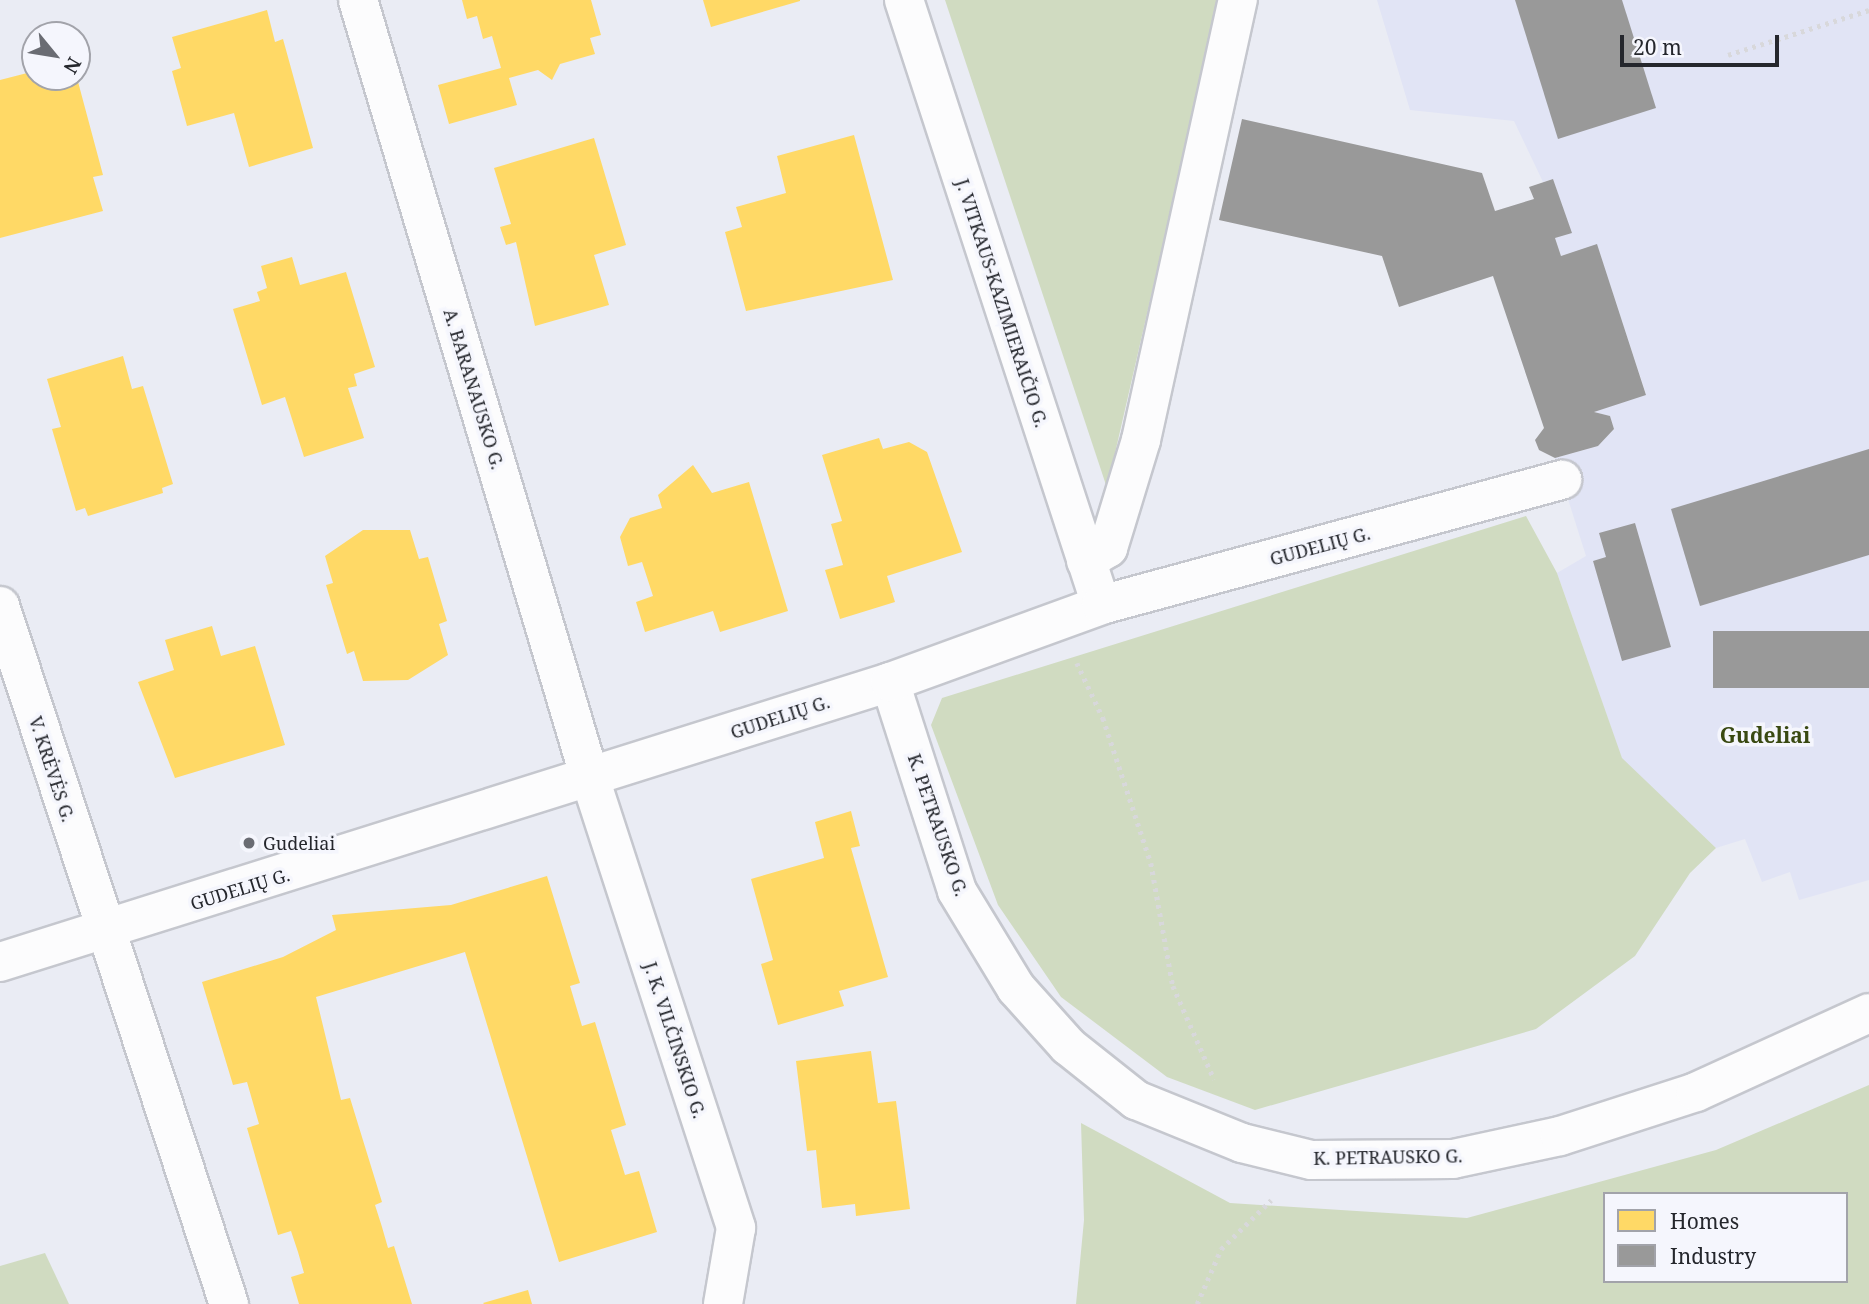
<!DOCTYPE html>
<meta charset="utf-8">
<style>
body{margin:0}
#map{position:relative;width:1869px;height:1304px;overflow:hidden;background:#eaecf4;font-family:"Noto Serif",serif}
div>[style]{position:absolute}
.built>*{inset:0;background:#e1e4f5}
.green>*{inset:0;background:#d0dbc1}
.homes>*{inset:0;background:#ffd966}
.industry>*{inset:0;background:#999;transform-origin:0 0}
.path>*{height:4.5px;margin-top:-2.25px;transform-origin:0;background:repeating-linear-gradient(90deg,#d8d8db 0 3.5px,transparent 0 8.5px)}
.roads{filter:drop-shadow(2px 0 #c5c7ce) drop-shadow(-2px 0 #c5c7ce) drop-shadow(0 2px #c5c7ce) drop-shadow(0 -2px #c5c7ce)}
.street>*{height:38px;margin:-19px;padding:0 19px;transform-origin:19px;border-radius:19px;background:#fcfcfd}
.dots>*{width:19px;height:19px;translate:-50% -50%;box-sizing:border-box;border:4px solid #f5f6fd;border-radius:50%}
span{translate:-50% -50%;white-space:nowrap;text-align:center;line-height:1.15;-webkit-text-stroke:7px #f5f6fd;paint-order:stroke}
.street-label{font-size:18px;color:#25272d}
.poi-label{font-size:18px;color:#25272d}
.left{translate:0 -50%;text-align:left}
.quarter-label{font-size:21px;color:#394912;font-weight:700}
.legend{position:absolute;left:1603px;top:1192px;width:245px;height:91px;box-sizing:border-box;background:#f5f6fd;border:2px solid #a2a3aa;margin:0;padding:9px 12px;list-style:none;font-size:21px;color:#25272d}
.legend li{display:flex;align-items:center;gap:14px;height:35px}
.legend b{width:35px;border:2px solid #a2a3aa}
.north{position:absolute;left:21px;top:21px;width:70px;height:70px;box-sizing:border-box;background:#f5f6fd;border:2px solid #a2a3aa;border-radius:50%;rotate:120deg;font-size:19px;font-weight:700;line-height:28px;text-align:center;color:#25272d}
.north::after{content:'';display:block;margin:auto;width:24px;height:32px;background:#6a6c73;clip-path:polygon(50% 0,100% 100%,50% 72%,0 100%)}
.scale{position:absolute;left:1620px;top:35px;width:159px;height:32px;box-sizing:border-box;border:4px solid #25272d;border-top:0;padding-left:9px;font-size:21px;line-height:24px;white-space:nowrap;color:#25272d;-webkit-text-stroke:5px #f5f6fd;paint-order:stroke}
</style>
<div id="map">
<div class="built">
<i style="clip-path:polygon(1377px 0,1869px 0,1869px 880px,1799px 900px,1790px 872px,1762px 882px,1745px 839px,1716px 848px,1622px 759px,1557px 573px,1586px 556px,1555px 458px,1598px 446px,1614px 429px,1610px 416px,1594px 412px,1646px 394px,1597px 245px,1561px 256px,1555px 238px,1571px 232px,1553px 179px,1543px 182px,1514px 121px,1410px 110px)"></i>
</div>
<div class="green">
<i style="clip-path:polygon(945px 0,1219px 0,1107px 488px)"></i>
<i style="clip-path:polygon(1526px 516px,1557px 573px,1622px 758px,1716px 848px,1690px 873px,1635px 956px,1536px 1029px,1255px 1110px,1167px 1077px,1061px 997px,998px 905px,931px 725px,942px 698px)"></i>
<i style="clip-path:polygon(evenodd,1869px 1085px,1869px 1304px,1076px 1304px,1084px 1220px,1081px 1123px,1230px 1203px,1467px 1218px,1716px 1150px,1869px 1085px,1605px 1194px,1846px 1194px,1846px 1281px,1605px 1281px,1605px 1194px)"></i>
<i style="clip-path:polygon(45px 1253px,69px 1304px,0 1304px,0 1266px)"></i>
</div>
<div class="homes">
<i style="clip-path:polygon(462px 0,591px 0,601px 35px,590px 38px,595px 54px,560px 64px,552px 80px,538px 70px,509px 78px,517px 105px,449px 124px,438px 85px,501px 68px,492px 36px,483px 39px,477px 16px,467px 19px)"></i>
<i style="clip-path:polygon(703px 0,800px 0,800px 1px,711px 27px)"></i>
<i style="clip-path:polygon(267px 10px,275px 42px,283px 39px,313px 148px,249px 167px,234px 113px,187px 126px,172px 71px,181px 68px,172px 37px)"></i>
<i style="clip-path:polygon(35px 71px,35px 77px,77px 78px,103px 175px,93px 177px,103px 211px,0 238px,0 80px)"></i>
<i style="clip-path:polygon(854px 135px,893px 280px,746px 311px,725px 232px,742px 227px,736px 207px,786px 193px,777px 156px)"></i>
<i style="clip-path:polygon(594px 138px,626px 245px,594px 255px,609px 305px,535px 326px,516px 242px,506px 245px,500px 227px,511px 224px,494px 168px)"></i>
<i style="clip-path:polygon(292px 257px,300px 285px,346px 272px,375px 367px,354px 374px,357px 386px,348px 388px,364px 438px,304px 457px,285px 397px,262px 405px,233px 309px,260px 301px,257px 292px,267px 288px,261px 266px)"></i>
<i style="clip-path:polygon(123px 356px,132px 389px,143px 386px,173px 484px,162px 488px,163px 493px,88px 516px,85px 508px,76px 511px,52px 429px,61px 427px,47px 379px)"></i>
<i style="clip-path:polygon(879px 438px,883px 449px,909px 442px,927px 452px,962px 552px,887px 576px,895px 602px,840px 619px,825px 570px,843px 565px,831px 524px,842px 521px,822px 455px)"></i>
<i style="clip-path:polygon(693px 465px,712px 493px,749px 482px,788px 611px,720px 632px,713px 611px,645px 632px,636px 602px,653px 596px,642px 562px,628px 566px,620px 537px,630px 518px,662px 508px,658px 495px)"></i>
<i style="clip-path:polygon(363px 530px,410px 530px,419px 559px,428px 557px,447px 621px,439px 624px,448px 655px,408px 680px,363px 681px,354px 651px,347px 654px,326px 585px,333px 583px,325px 556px)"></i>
<i style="clip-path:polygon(212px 626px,221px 656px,255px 646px,285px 745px,175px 778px,138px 682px,174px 670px,165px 640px)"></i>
<i style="clip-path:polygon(851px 811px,860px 846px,851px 848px,888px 977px,839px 991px,844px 1006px,778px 1025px,761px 964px,773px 960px,751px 879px,824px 858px,815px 822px)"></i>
<i style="clip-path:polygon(547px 876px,580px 983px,570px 986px,582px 1026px,595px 1022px,626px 1125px,611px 1130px,625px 1175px,639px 1171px,657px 1232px,559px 1262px,465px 952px,316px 997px,341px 1100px,350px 1098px,382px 1202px,375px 1205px,382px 1227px,388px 1248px,394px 1246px,412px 1304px,299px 1304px,291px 1277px,304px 1273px,298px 1252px,291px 1231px,278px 1235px,247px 1128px,259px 1124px,247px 1082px,233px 1085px,202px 982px,283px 957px,336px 930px,332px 915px,451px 905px)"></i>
<i style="clip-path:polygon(871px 1051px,878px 1103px,896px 1101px,910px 1209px,856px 1216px,855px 1204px,822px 1208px,816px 1150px,807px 1151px,796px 1061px)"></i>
<i style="clip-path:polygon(528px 1290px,532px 1304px,484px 1304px,483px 1303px)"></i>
</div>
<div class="industry">
<i style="clip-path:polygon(1515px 0,1622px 0,1656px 108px,1558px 139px)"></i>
<i style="clip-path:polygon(1242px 119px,1482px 173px,1495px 211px,1534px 199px,1529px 187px,1553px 179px,1572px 233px,1555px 238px,1561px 256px,1597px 244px,1646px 395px,1594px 412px,1610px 416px,1614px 429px,1598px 446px,1555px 458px,1539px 450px,1535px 440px,1544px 428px,1493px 276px,1399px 307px,1382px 256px,1219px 220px)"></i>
<i style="clip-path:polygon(1869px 449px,1869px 555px,1700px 606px,1671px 509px)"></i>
<i style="clip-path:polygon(1635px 523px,1671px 647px,1622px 661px,1593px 561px,1606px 557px,1599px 533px)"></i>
<i style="left:1869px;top:631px;width:57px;height:156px;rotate:90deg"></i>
</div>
<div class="path">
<i style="left:1728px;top:55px;width:148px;rotate:-17.7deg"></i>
<i style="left:1077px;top:663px;width:61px;rotate:64.7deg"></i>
<i style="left:1103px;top:718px;width:153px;rotate:71.7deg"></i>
<i style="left:1151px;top:863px;width:125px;rotate:79.9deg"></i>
<i style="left:1173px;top:986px;width:102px;rotate:66.2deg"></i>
<i style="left:1197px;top:1304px;width:60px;rotate:-66.4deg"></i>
<i style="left:1221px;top:1249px;width:70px;rotate:-44.4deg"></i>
</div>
<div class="roads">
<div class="street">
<i style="left:358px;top:0;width:812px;rotate:73.4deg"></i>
<i style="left:590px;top:778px;width:473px;rotate:72deg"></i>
<i style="left:736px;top:1228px;width:77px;rotate:99.7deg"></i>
<i style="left:904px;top:0;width:636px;rotate:71.96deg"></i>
<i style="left:1086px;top:561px;width:26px;rotate:-31deg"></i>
<i style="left:1108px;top:548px;width:113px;rotate:-73deg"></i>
<i style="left:1141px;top:440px;width:451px;rotate:-77.6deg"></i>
<i style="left:0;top:606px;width:735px;rotate:71.84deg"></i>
<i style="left:890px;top:682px;width:219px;rotate:72.2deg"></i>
<i style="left:957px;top:891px;width:114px;rotate:58.7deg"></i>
<i style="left:1016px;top:988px;width:78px;rotate:48.1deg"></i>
<i style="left:1068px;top:1046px;width:87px;rotate:38.5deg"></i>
<i style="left:1136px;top:1100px;width:114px;rotate:22.1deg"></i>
<i style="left:1242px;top:1143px;width:71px;rotate:13.8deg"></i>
<i style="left:1311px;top:1160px;width:142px;rotate:-0.4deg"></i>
<i style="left:1453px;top:1159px;width:109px;rotate:-12.1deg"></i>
<i style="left:1560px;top:1136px;width:143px;rotate:-17.9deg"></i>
<i style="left:1696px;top:1092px;width:190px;rotate:-24.5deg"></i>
<i style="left:0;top:962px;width:933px;rotate:-17.46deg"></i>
<i style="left:890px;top:682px;width:225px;rotate:-20deg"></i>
<i style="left:1101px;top:605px;width:478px;rotate:-15.2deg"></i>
</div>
</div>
<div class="dots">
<i style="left:249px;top:843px;background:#6a6c73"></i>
</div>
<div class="street-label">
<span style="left:1002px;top:303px;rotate:72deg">J. VITKAUS-KAZIMIERAIČIO G.</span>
<span style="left:474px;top:389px;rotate:73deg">A. BARANAUSKO G.</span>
<span style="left:1320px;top:546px;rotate:-15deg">GUDELIŲ G.</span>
<span style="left:780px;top:717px;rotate:-18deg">GUDELIŲ G.</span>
<span style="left:52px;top:769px;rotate:72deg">V. KRĖVĖS G.</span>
<span style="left:938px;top:825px;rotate:71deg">K. PETRAUSKO G.</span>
<span style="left:240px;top:889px;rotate:-17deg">GUDELIŲ G.</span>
<span style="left:675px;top:1040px;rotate:72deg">J. K. VILČINSKIO G.</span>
<span style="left:1388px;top:1157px;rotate:-1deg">K. PETRAUSKO G.</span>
</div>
<div class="poi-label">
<span class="left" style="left:263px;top:843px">Gudeliai</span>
</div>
<div class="quarter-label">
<span style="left:1765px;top:735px">Gudeliai</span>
</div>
<ul class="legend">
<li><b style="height:19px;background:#ffd966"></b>Homes</li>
<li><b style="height:19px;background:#999"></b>Industry</li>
</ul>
<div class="north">N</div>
<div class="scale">20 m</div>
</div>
